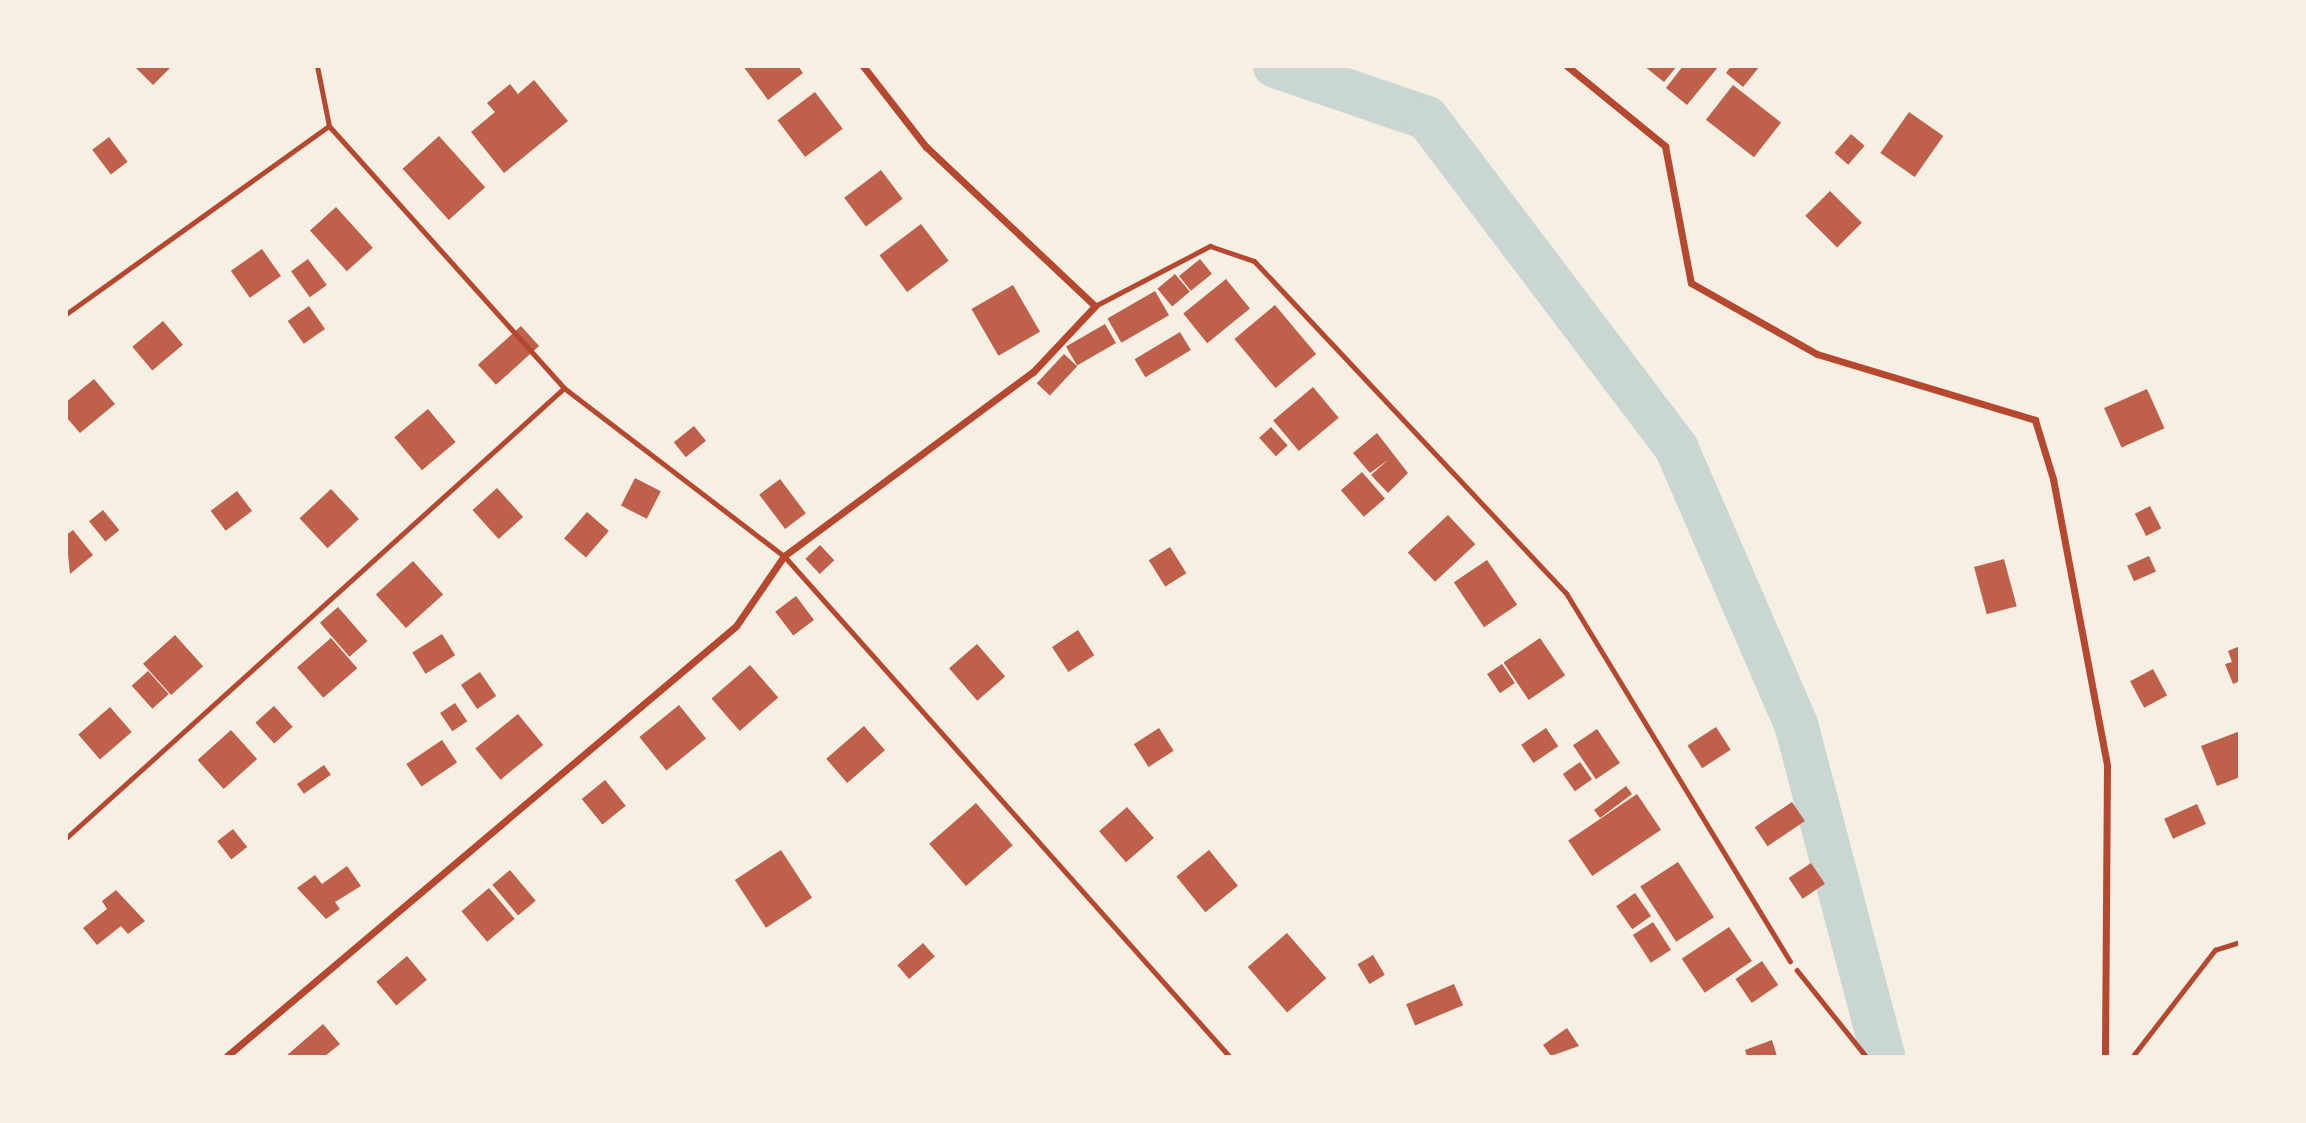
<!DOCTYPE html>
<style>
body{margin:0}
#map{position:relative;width:2306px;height:1123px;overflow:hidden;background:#f6efe4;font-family:"PT Sans Narrow",sans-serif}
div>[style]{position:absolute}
.river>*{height:44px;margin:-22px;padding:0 22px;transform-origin:22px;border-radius:22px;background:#c9d6d2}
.building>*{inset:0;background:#bf614a;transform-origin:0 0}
.path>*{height:4.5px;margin:-2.25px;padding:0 2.25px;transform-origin:2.25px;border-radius:2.25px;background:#b5482f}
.service>*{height:5px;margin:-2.5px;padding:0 2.5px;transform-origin:2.5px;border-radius:2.5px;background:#b5482f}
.minor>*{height:7px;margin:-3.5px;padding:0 3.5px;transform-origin:3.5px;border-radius:3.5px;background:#b5482f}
span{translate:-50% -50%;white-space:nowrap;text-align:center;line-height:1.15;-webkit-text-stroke:6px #f6efe4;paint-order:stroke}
.frame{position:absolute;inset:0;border:68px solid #f6efe4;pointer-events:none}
</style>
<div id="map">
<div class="river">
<i style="left:1275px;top:66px;width:161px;rotate:18.9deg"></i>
<i style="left:1427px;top:118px;width:413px;rotate:52.9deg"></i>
<i style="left:1676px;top:447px;width:302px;rotate:66.6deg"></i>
<i style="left:1796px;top:724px;width:343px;rotate:75.3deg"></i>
</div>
<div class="building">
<i style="clip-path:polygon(134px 66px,172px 66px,153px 85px)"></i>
<i style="clip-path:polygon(743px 66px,798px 66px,803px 73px,768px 100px)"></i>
<i style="clip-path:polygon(1644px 66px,1677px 66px,1664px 82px)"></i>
<i style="clip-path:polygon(1683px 66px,1719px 66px,1687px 105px,1666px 88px)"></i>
<i style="clip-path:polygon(1731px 66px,1760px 66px,1743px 87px,1726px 73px)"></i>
<i style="clip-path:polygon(534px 80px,568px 121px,504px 173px,471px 132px,495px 112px,487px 103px,510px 84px,518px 94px)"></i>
<i style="left:1733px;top:85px;width:61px;height:44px;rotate:38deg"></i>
<i style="left:815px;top:92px;width:46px;height:47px;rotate:53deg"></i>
<i style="left:1909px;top:112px;width:42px;height:50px;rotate:35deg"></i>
<i style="left:1851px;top:134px;width:18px;height:25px;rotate:41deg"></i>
<i style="left:439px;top:136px;width:69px;height:49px;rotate:48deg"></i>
<i style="left:109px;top:137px;width:31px;height:21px;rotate:53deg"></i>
<i style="left:881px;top:170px;width:36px;height:46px;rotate:53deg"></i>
<i style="left:1830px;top:191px;width:45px;height:35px;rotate:45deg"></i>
<i style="left:336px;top:207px;width:55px;height:35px;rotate:48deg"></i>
<i style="left:921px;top:224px;width:46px;height:52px;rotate:53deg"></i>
<i style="left:262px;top:249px;width:33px;height:38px;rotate:55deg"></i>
<i style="left:308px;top:259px;width:32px;height:21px;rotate:54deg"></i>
<i style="left:1200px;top:259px;width:19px;height:27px;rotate:51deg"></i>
<i style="left:1175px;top:274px;width:23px;height:23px;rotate:50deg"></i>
<i style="left:1226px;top:279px;width:38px;height:55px;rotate:51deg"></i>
<i style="left:1013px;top:285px;width:54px;height:48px;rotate:60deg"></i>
<i style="left:1155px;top:291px;width:28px;height:55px;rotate:60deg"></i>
<i style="left:1275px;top:305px;width:64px;height:53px;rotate:50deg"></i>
<i style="left:309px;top:306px;width:28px;height:26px;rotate:55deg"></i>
<i style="left:163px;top:321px;width:31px;height:40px;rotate:50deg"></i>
<i style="left:1105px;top:324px;width:22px;height:45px;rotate:60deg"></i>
<i style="left:521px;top:326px;width:27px;height:58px;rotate:48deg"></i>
<i style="left:1180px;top:332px;width:21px;height:53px;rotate:59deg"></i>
<i style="left:1064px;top:354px;width:18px;height:40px;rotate:43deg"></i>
<i style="clip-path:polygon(94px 379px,115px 404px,80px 433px,66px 417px,66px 402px)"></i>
<i style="left:1313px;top:387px;width:40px;height:52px;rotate:50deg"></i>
<i style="left:2147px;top:389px;width:43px;height:47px;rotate:66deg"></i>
<i style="left:428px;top:409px;width:43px;height:44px;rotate:50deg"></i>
<i style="left:694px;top:426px;width:19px;height:26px;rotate:51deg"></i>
<i style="left:1271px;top:427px;width:25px;height:16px;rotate:48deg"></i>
<i style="clip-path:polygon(1377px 433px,1408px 473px,1388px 493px,1371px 475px,1388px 460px,1370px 473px,1353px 453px)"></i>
<i style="left:1362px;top:472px;width:35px;height:28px;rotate:49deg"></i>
<i style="left:635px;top:478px;width:29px;height:31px;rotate:27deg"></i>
<i style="left:780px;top:479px;width:43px;height:26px;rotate:53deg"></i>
<i style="left:497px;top:488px;width:39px;height:33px;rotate:48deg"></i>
<i style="left:331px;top:489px;width:41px;height:43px;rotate:47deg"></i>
<i style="left:237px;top:491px;width:25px;height:33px;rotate:53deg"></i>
<i style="left:2150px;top:506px;width:25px;height:17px;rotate:63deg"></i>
<i style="left:103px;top:510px;width:26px;height:18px;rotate:51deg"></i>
<i style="left:587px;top:512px;width:29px;height:35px;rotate:41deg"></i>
<i style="left:1448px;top:515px;width:40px;height:55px;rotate:47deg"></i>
<i style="clip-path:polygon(73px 530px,93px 555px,70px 574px,66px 535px)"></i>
<i style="left:820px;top:545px;width:21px;height:20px;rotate:47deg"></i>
<i style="left:1170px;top:547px;width:31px;height:25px;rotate:58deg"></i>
<i style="left:2149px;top:556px;width:17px;height:24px;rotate:66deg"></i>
<i style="left:2004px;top:559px;width:49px;height:31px;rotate:75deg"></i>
<i style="left:1487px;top:560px;width:54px;height:40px;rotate:56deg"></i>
<i style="left:413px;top:561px;width:45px;height:50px;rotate:48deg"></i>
<i style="left:796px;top:596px;width:30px;height:26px;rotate:53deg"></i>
<i style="left:338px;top:607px;width:45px;height:24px;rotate:49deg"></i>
<i style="left:1078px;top:630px;width:30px;height:31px;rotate:57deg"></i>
<i style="left:442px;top:634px;width:25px;height:35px;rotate:58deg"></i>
<i style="left:175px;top:635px;width:42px;height:43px;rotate:48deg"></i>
<i style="left:331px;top:638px;width:40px;height:45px;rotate:49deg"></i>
<i style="left:1540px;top:638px;width:45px;height:44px;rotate:56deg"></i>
<i style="left:977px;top:644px;width:43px;height:37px;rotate:49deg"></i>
<i style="clip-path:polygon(2240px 646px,2240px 681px,2233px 684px,2225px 664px,2232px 662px,2228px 651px)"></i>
<i style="left:1502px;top:664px;width:23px;height:18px;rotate:56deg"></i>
<i style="left:750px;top:665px;width:43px;height:51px;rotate:49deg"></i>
<i style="left:2153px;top:669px;width:30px;height:26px;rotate:62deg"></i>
<i style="left:148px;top:671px;width:31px;height:22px;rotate:48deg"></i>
<i style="left:480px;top:672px;width:29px;height:23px;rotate:56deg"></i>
<i style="left:455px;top:703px;width:22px;height:18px;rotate:56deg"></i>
<i style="left:679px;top:705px;width:43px;height:51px;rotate:51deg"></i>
<i style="left:274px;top:706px;width:28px;height:25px;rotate:48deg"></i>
<i style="left:110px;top:707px;width:33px;height:42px;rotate:49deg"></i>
<i style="left:518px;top:714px;width:40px;height:55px;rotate:51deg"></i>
<i style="left:864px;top:726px;width:32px;height:50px;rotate:49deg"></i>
<i style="left:1716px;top:727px;width:27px;height:34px;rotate:57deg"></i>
<i style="left:1159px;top:728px;width:27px;height:30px;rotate:57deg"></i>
<i style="left:1546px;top:728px;width:22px;height:30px;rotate:56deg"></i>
<i style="left:1597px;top:729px;width:41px;height:29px;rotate:56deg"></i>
<i style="left:231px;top:730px;width:39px;height:45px;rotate:48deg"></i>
<i style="clip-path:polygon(2240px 731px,2240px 777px,2217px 786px,2201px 746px)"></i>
<i style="left:442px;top:740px;width:27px;height:43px;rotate:56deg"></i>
<i style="left:1580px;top:762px;width:21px;height:21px;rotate:55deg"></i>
<i style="left:324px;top:765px;width:12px;height:33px;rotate:55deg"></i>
<i style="left:605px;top:780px;width:33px;height:30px;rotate:51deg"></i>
<i style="left:1626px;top:786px;width:10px;height:40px;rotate:53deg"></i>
<i style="left:1637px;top:794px;width:43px;height:83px;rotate:56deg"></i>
<i style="left:1792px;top:802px;width:23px;height:45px;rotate:56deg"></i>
<i style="left:976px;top:803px;width:56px;height:62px;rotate:49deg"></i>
<i style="left:2197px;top:804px;width:22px;height:36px;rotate:66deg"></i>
<i style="left:1127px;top:807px;width:41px;height:37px;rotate:49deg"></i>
<i style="left:233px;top:829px;width:23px;height:20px;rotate:52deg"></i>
<i style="left:781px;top:850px;width:57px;height:55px;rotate:57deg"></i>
<i style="left:1209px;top:850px;width:46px;height:42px;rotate:51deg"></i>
<i style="left:1678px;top:862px;width:66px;height:45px;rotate:57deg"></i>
<i style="left:1811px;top:863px;width:25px;height:27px;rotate:56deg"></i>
<i style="clip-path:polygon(347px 866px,361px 886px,335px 902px,340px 909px,326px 919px,297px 888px,315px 875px,322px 884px)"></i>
<i style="left:510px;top:870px;width:40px;height:23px;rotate:50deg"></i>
<i style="left:489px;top:888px;width:40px;height:36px;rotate:50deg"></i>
<i style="clip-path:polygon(116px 890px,145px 921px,128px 934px,121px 926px,97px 945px,83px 928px,107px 909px,102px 901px)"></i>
<i style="left:1635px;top:893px;width:28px;height:23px;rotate:55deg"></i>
<i style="left:1653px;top:922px;width:33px;height:24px;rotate:57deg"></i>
<i style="left:1729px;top:927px;width:41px;height:57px;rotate:56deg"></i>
<i style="left:1287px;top:933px;width:60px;height:52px;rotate:49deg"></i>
<i style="left:923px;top:943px;width:18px;height:34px;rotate:49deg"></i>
<i style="left:1373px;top:955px;width:23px;height:18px;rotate:59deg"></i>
<i style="left:407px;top:956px;width:31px;height:40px;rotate:50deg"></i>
<i style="left:1762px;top:961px;width:29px;height:32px;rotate:56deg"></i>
<i style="left:1454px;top:984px;width:23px;height:52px;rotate:67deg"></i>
<i style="clip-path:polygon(323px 1024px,340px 1044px,325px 1056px,286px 1056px)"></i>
<i style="clip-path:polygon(1567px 1028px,1579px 1046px,1551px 1056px,1543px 1045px)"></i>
<i style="clip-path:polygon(1772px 1040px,1777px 1056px,1747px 1056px,1745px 1050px)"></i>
</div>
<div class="path">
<i style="left:1797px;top:970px;width:110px;rotate:51.3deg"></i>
<i style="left:2133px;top:1056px;width:134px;rotate:-52.3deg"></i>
<i style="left:2215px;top:950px;width:26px;rotate:-18deg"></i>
</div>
<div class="service">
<i style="left:317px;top:66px;width:61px;rotate:78.7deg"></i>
<i style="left:329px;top:126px;width:352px;rotate:48.1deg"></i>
<i style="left:564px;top:388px;width:277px;rotate:37.4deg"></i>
<i style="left:784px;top:556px;width:669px;rotate:48.33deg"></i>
<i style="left:1095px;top:306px;width:130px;rotate:-27.6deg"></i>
<i style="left:1210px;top:246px;width:46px;rotate:18.8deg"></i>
<i style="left:1254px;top:261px;width:456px;rotate:46.8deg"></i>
<i style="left:1566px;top:593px;width:431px;rotate:58.7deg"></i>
<i style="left:66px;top:314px;width:323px;rotate:-35.6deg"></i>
<i style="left:66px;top:838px;width:671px;rotate:-42.1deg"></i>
</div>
<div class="minor">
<i style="left:1567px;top:66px;width:127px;rotate:39.2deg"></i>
<i style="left:1665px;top:146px;width:139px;rotate:79.3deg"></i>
<i style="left:1691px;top:283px;width:145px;rotate:29.4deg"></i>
<i style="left:1817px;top:354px;width:228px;rotate:16.8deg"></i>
<i style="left:2035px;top:420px;width:62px;rotate:73deg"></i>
<i style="left:2053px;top:479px;width:291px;rotate:79.3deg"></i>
<i style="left:2107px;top:765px;width:291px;rotate:90.4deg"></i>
<i style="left:227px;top:1056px;width:666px;rotate:-40.19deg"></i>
<i style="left:736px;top:626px;width:85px;rotate:-55.6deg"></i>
<i style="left:784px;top:556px;width:310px;rotate:-36.5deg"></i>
<i style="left:1033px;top:372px;width:91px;rotate:-46.8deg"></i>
<i style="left:1095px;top:306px;width:232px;rotate:-136.7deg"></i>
<i style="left:926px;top:147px;width:103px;rotate:-127.9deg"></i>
</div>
<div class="frame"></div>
</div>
